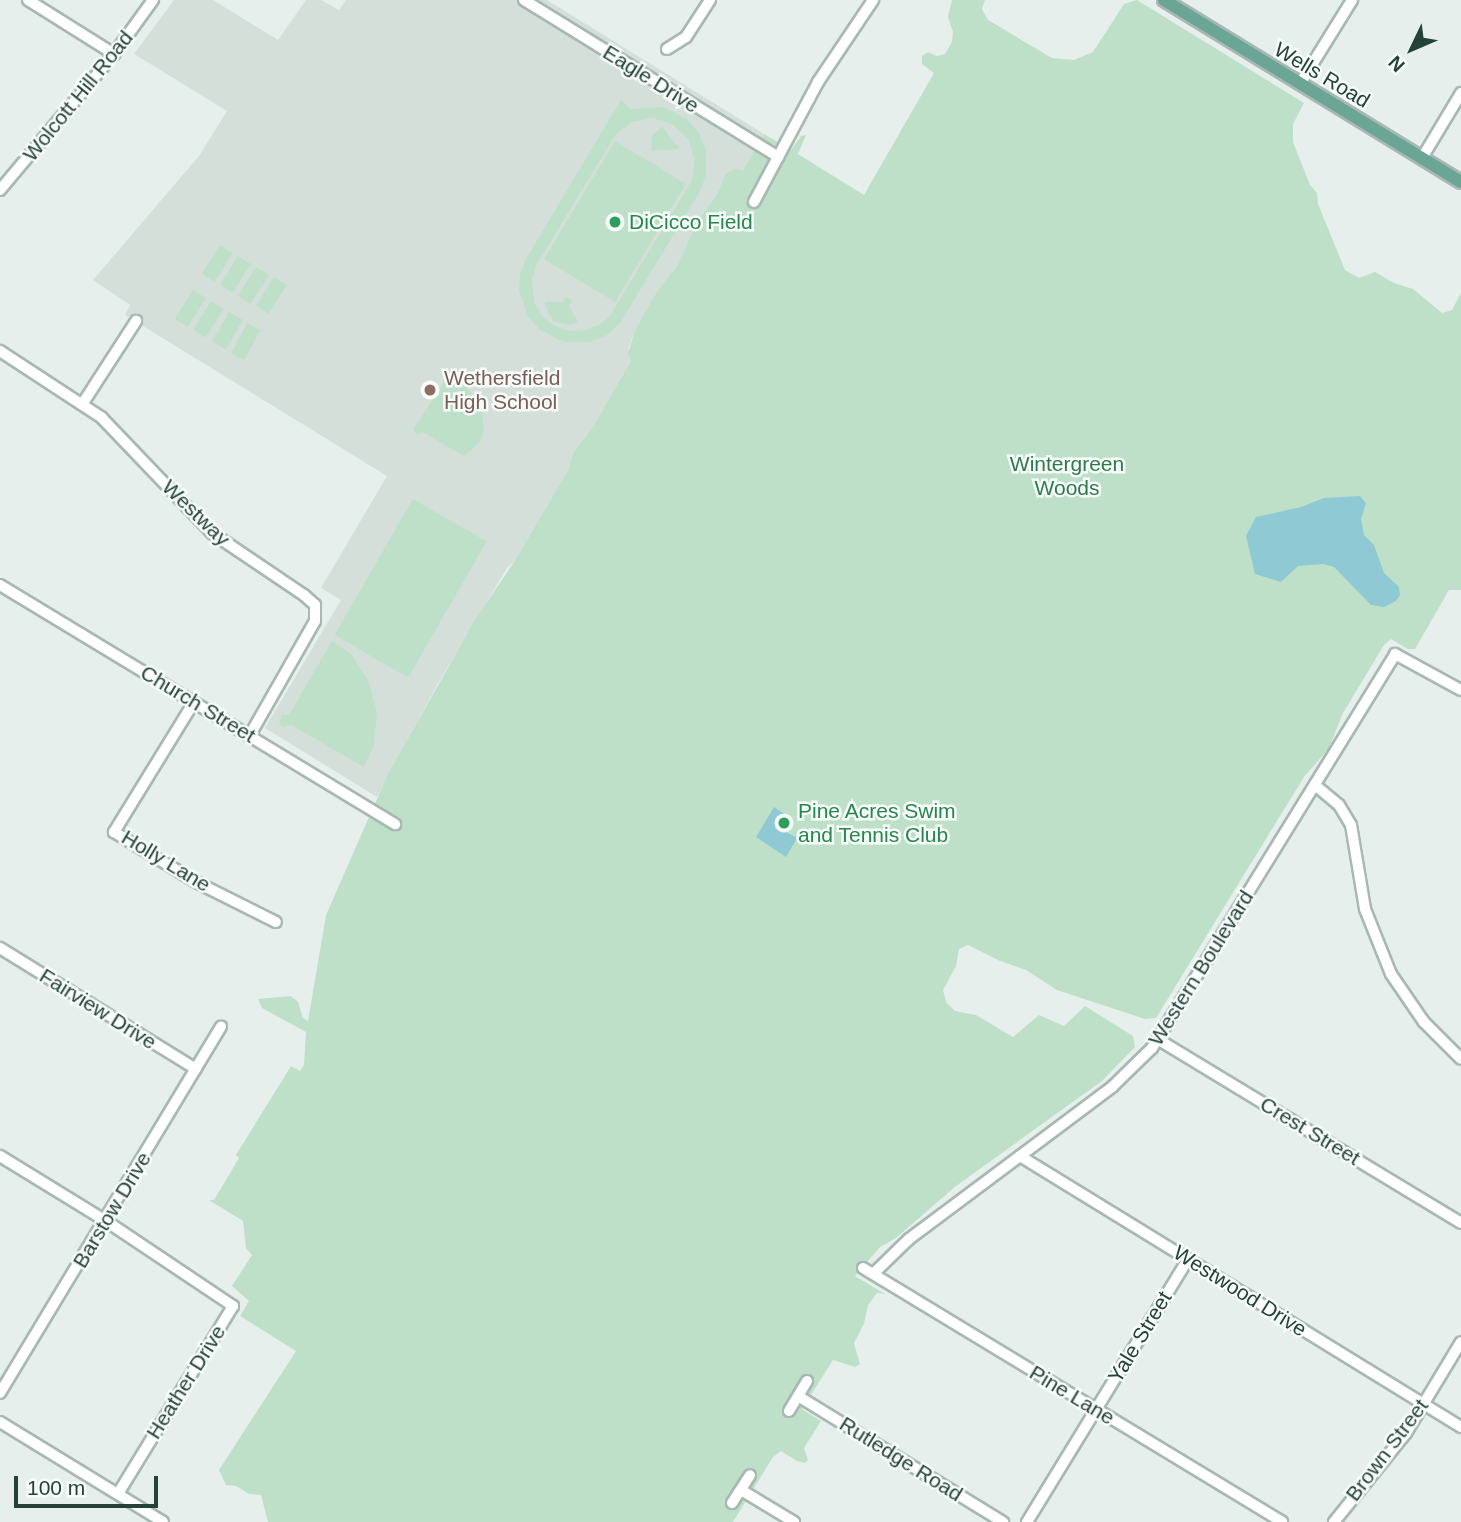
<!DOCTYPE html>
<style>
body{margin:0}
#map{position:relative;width:1461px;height:1522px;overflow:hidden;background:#e6efeb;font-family:Helvetica,sans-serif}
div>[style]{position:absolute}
.built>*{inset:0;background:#d4dfda}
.green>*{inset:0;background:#bfe0c8;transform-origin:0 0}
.water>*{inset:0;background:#8ec9d4}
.roads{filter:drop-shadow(2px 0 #a8b8b2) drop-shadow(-2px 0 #a8b8b2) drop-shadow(0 2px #a8b8b2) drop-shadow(0 -2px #a8b8b2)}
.minor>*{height:10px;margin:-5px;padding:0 5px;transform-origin:5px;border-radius:5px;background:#fff}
.major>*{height:12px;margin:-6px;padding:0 6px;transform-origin:6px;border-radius:6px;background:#6aa596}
.dots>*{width:19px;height:19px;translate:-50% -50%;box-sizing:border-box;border:4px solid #f7fbf9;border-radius:50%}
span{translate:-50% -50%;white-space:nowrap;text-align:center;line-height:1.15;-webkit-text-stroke:5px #f7fbf9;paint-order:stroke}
.street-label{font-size:21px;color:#24423a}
.leisure-label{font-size:21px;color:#27864d}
.left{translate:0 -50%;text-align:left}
.education-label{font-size:21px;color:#785e54}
.park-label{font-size:21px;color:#2d7a4b}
.north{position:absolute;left:1377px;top:14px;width:70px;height:70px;-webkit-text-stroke:5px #f7fbf9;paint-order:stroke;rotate:226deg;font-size:19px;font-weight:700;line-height:28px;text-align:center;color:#24423a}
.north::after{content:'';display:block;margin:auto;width:24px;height:32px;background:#24423a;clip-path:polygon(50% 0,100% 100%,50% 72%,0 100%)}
.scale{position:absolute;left:14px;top:1476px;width:144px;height:32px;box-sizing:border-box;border:4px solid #24423a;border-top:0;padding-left:9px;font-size:21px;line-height:24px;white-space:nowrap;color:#24423a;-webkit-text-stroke:5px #f7fbf9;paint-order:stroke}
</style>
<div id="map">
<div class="built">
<i style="clip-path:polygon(174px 0,213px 0,278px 40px,306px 0,321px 0,339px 10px,346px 0,547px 0,764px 134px,743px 170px,734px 168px,726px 173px,716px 196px,698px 220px,677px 266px,657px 291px,635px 330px,628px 349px,631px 361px,592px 428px,573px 453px,568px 470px,514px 562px,507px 568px,437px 685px,377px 797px,265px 728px,341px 600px,321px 588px,387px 476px,125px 315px,130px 305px,93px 280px,199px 156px,227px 111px,134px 54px)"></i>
</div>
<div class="green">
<i style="clip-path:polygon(952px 0,985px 0,982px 9px,988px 20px,1052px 58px,1074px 60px,1093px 52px,1124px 4px,1137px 0,1304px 103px,1293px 124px,1293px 142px,1310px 185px,1317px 193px,1318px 204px,1345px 270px,1359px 278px,1375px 272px,1394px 283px,1413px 289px,1442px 313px,1452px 310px,1461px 293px,1461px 590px,1449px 590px,1415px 649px,1408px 649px,1391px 639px,1384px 645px,1343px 713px,1329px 748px,1304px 777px,1156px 1018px,1145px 1019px,1057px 990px,1026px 970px,1000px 961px,968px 945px,959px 949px,956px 966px,943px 990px,946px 1002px,955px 1011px,976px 1015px,1013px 1037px,1039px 1015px,1064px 1026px,1085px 1006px,1133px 1036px,1135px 1047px,1102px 1081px,956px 1186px,896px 1238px,880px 1247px,855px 1276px,885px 1294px,877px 1293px,868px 1305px,864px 1324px,854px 1343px,860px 1364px,855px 1367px,833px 1360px,802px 1409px,821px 1421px,804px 1448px,808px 1460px,805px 1463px,797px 1461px,781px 1451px,773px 1457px,733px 1522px,268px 1522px,261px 1495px,249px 1494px,236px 1486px,226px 1485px,219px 1470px,296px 1351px,240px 1316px,249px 1301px,232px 1286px,252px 1255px,246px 1248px,243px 1221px,209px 1200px,214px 1200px,239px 1158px,236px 1155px,291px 1066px,300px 1071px,304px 1065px,306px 1032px,262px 1008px,258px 999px,291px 996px,298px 1002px,303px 1018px,308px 1021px,326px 915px,388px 774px,476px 618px,514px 562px,568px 470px,573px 453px,592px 428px,631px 361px,628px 353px,635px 330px,657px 291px,677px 266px,698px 220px,716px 196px,726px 173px,734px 168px,743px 170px,764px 134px,791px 150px,801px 136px,806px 135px,798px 154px,864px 195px,934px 73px,922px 64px,922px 56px,928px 52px,937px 56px,945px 54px,952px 42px,953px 32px,948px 17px)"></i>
<i style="clip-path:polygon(evenodd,621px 100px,631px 109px,663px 107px,687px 119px,699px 133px,706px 149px,706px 176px,699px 193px,620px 323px,607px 335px,590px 342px,564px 342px,540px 330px,528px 317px,519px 291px,520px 273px,527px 257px,621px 100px,653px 118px,673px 125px,688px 139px,695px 159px,692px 180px,610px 316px,599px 325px,585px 330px,569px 331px,555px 326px,542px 316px,534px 302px,532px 279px,537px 264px,616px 134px,632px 122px,653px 118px)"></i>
<i style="clip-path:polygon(662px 126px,675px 144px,679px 145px,678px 149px,651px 151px,652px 136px)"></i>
<i style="left:615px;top:141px;width:83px;height:138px;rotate:31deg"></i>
<i style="left:220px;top:245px;width:15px;height:34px;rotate:32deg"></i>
<i style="left:238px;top:256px;width:15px;height:34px;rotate:32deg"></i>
<i style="left:256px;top:267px;width:15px;height:34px;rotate:32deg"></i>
<i style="left:274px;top:277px;width:15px;height:34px;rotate:32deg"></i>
<i style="left:193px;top:290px;width:15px;height:34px;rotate:32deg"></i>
<i style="clip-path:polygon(566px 297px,573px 300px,569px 306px,578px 322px,570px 325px,553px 321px,545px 306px,545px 302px,562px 302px)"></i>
<i style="left:211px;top:301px;width:15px;height:34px;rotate:32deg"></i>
<i style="left:229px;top:312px;width:16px;height:34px;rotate:30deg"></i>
<i style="left:247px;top:323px;width:15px;height:34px;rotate:28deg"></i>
<i style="clip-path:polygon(444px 382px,466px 387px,482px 407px,484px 431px,479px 443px,464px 456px,422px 432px,418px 434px,413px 430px)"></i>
<i style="left:413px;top:499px;width:85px;height:157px;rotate:30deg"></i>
<i style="clip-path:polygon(332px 641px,352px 655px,369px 682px,377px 713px,374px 745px,364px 767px,291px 725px,283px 727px,279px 723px,282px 715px,289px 715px)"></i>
</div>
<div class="water">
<i style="clip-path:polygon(1360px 496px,1366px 503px,1361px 519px,1364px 535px,1374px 545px,1384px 573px,1399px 587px,1400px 595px,1396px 601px,1384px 607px,1371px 605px,1334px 567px,1323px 564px,1298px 566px,1281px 582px,1255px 574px,1246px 536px,1256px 517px,1301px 507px,1324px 498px)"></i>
<i style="clip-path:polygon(774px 807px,786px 815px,779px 828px,797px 838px,786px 857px,756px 837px)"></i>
</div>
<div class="roads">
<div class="minor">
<i style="left:28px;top:0;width:102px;rotate:32.1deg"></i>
<i style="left:524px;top:0;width:299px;rotate:31.7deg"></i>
<i style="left:667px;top:49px;width:22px;rotate:-32deg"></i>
<i style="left:686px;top:37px;width:44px;rotate:-57deg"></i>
<i style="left:1300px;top:84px;width:99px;rotate:-58.2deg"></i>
<i style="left:1422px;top:158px;width:76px;rotate:-59deg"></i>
<i style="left:0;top:190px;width:177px;rotate:-50deg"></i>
<i style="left:114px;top:54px;width:67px;rotate:-54.2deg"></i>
<i style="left:754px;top:202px;width:136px;rotate:-61.9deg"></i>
<i style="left:818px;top:82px;width:99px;rotate:-56.1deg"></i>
<i style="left:0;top:351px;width:121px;rotate:33.2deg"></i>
<i style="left:101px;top:417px;width:161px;rotate:46.3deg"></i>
<i style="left:212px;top:533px;width:111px;rotate:34deg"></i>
<i style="left:304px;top:595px;width:15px;rotate:42deg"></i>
<i style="left:315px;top:605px;width:16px;rotate:90deg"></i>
<i style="left:315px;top:621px;width:131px;rotate:119.7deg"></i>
<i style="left:83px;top:403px;width:98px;rotate:-57.1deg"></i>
<i style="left:0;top:585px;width:462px;rotate:31.2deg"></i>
<i style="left:194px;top:702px;width:153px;rotate:121.6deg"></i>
<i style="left:114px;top:832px;width:98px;rotate:31.3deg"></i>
<i style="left:198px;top:883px;width:87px;rotate:26.6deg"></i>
<i style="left:1315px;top:785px;width:31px;rotate:40deg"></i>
<i style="left:1339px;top:805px;width:23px;rotate:59deg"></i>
<i style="left:1351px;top:825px;width:85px;rotate:80.5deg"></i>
<i style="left:1365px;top:909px;width:70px;rotate:68.2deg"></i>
<i style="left:1391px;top:974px;width:58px;rotate:55.5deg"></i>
<i style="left:1424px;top:1022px;width:52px;rotate:45deg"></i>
<i style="left:0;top:948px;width:230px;rotate:31.7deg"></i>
<i style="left:1159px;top:1040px;width:353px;rotate:31.2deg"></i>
<i style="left:0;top:1156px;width:124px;rotate:31.5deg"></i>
<i style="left:106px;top:1221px;width:153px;rotate:33.8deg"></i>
<i style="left:233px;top:1306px;width:220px;rotate:121.5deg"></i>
<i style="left:1020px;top:1156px;width:518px;rotate:31.57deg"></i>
<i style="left:863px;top:1268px;width:490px;rotate:31.2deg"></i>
<i style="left:873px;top:1274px;width:50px;rotate:-44.2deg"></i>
<i style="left:909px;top:1239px;width:254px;rotate:-36.8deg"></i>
<i style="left:1112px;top:1087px;width:56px;rotate:-44.3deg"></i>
<i style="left:1152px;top:1048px;width:463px;rotate:-58.3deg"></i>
<i style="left:1395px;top:654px;width:75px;rotate:28.6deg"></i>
<i style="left:0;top:1393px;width:428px;rotate:-58.9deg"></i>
<i style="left:798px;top:1396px;width:241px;rotate:31.6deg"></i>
<i style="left:789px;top:1411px;width:35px;rotate:-59deg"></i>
<i style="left:0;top:1422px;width:191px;rotate:31.5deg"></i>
<i style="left:741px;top:1490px;width:62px;rotate:31.1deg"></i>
<i style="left:732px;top:1503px;width:33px;rotate:-57deg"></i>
<i style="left:1027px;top:1522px;width:308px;rotate:-58.5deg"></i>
<i style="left:1334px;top:1522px;width:114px;rotate:-51deg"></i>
<i style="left:1406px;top:1433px;width:106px;rotate:-58.9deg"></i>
</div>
<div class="major">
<i style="left:1164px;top:0;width:348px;rotate:31.5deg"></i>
</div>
</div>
<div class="dots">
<i style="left:615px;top:222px;background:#2e9e5b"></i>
<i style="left:430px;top:390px;background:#8d6e63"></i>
<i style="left:784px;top:823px;background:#2e9e5b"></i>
</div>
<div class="street-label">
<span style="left:1322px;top:75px;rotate:31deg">Wells Road</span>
<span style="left:651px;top:79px;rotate:32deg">Eagle Drive</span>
<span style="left:78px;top:96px;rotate:-51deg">Wolcott Hill Road</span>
<span style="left:196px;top:513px;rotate:44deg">Westway</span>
<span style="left:198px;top:704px;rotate:31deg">Church Street</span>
<span style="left:166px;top:861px;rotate:31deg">Holly Lane</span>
<span style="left:1201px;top:968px;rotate:-58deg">Western Boulevard</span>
<span style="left:98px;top:1009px;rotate:32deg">Fairview Drive</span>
<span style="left:1310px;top:1131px;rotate:31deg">Crest Street</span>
<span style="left:112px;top:1210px;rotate:-59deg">Barstow Drive</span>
<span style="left:1240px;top:1291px;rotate:32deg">Westwood Drive</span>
<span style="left:1140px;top:1337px;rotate:-59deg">Yale Street</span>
<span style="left:186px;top:1382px;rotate:-58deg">Heather Drive</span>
<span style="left:1072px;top:1395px;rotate:31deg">Pine Lane</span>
<span style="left:1387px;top:1450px;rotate:-53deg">Brown Street</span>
<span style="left:901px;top:1459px;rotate:32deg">Rutledge Road</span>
</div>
<div class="leisure-label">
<span class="left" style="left:629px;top:222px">DiCicco Field</span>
<span class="left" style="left:798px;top:823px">Pine Acres Swim<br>and Tennis Club</span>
</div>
<div class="education-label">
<span class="left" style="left:444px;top:390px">Wethersfield<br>High School</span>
</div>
<div class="park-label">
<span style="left:1067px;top:476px">Wintergreen<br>Woods</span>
</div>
<div class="north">N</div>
<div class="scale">100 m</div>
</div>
